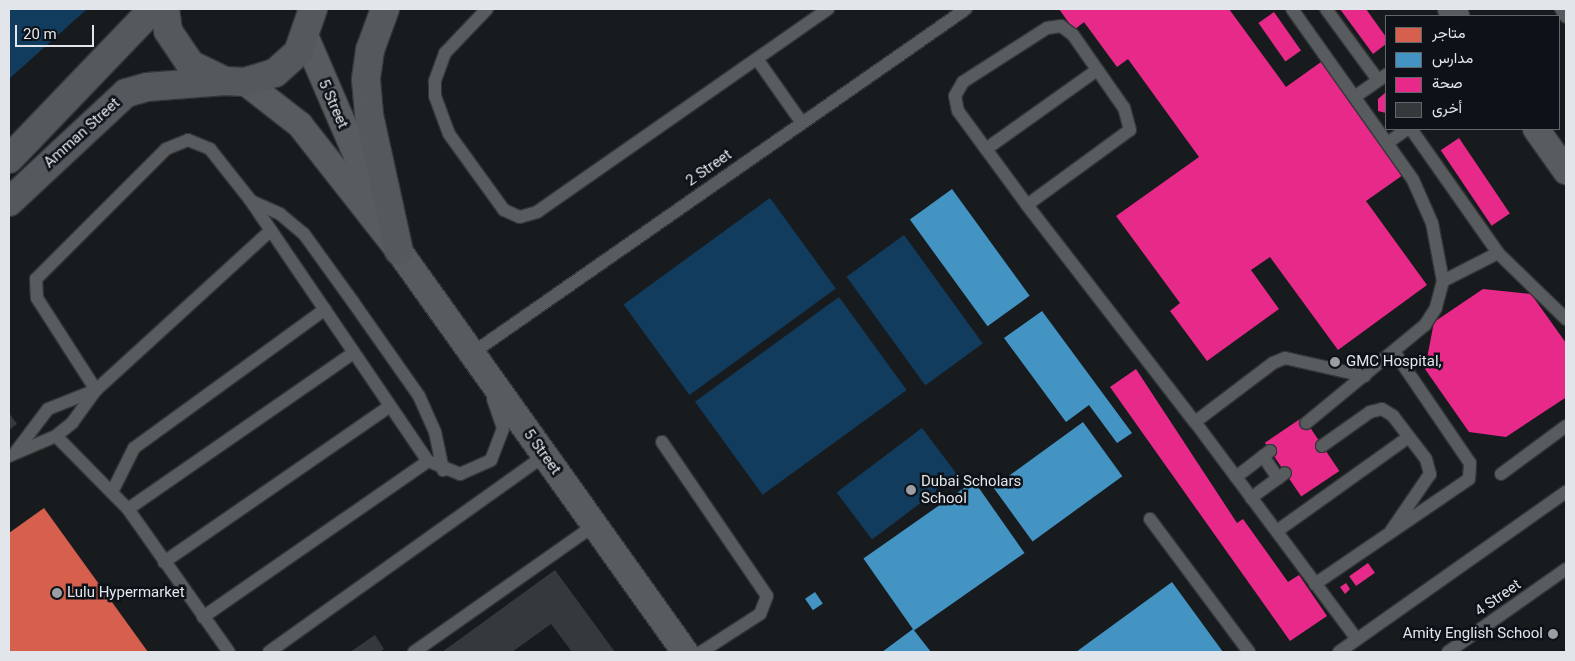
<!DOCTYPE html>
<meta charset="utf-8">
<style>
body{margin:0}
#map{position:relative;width:1575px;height:661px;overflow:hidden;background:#181b1e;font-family:Roboto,Vazirmatn,sans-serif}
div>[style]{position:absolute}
.green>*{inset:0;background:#123c5d;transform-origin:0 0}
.shops>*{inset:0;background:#d6604d}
.schools>*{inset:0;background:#4393c3;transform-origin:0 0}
.health>*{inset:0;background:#e7298a;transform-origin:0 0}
.building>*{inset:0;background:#36393c}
.roads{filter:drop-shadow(1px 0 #343739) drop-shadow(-1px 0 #343739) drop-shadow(0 1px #343739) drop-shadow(0 -1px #343739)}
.lane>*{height:12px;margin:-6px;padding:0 6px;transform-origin:6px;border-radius:6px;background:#595c5e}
.street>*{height:26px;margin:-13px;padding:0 13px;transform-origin:13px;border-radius:13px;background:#595c5e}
.secondary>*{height:28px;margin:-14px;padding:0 14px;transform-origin:14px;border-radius:14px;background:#54595e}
.dots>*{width:14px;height:14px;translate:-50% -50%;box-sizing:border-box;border:2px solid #0d1218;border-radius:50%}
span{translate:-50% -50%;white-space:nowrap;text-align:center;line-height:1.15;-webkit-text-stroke:5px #0d1218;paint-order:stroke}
.street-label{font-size:15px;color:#e2e6ea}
.poi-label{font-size:15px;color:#e2e6ea}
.left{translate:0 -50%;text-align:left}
.right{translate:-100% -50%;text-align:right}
.frame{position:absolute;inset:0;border:10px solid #e2e6ea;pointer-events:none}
.legend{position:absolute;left:1385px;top:15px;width:175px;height:115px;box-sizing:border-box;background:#0d1218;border:1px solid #62676c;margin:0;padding:6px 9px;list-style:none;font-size:15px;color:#e2e6ea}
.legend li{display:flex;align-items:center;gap:10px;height:25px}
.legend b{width:25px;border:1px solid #62676c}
.scale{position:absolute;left:15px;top:25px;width:79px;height:22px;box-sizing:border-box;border:2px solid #e2e6ea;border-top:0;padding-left:6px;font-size:15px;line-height:18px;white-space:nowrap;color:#e2e6ea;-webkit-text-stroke:4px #0d1218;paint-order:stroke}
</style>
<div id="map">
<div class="green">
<i style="clip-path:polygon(9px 9px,87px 9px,9px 79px)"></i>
<i style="left:770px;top:198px;width:112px;height:181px;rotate:54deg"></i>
<i style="left:904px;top:235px;width:134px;height:71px;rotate:54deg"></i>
<i style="left:839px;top:297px;width:115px;height:178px;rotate:54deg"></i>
<i style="left:922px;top:428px;width:59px;height:107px;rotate:53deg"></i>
</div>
<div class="shops">
<i style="clip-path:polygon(44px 508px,148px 652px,9px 652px,9px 533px)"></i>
</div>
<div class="schools">
<i style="left:952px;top:189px;width:132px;height:52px;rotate:54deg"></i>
<i style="clip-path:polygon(1042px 311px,1132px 433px,1117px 443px,1089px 405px,1066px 422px,1004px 338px)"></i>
<i style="left:1083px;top:422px;width:67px;height:111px;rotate:54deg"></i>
<i style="left:974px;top:481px;width:88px;height:135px;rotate:55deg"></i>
<i style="clip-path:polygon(1172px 582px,1223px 652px,1076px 652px)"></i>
<i style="left:815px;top:592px;width:14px;height:12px;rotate:56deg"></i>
<i style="clip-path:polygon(913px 629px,931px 652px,882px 652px)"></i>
</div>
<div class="health">
<i style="clip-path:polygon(1059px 9px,1229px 9px,1286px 87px,1321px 62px,1403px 175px,1366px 201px,1427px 285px,1338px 350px,1270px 257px,1251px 270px,1279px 309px,1207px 361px,1170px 311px,1180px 303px,1116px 216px,1199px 157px,1128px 59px,1117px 67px,1084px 22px,1074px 30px)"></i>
<i style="clip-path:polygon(1340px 9px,1366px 9px,1386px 37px,1386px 44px,1373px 54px)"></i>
<i style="left:1274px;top:12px;width:47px;height:19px;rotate:55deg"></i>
<i style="clip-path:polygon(1386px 92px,1386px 113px,1378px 111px,1378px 99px)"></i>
<i style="left:1459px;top:138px;width:91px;height:22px;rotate:56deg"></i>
<i style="clip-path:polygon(1483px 289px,1531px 294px,1566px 343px,1565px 398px,1506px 437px,1469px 432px,1425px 369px,1434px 322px)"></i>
<i style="clip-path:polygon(1136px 369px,1237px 523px,1243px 519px,1288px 582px,1299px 575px,1327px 616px,1290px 641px,1110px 387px)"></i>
<i style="left:1303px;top:417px;width:65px;height:46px;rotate:56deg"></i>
<i style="left:1368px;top:563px;width:12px;height:23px;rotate:55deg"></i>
<i style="clip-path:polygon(1346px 583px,1350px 589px,1345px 594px,1340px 587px)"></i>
</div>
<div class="building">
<i style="clip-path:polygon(9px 413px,17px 424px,9px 430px)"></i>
<i style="clip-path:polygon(555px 570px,615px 652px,572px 652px,551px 624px,512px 652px,442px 652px)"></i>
<i style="clip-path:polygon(375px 635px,384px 649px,379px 652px,350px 652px)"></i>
</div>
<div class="roads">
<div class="lane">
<i style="left:487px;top:9px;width:61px;rotate:133.7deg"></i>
<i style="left:445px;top:53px;width:30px;rotate:110deg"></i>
<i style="left:435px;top:81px;width:15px;rotate:90deg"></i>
<i style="left:435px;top:96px;width:40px;rotate:69.8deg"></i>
<i style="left:449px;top:134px;width:94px;rotate:54.1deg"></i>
<i style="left:504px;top:210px;width:17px;rotate:24deg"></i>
<i style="left:520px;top:217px;width:18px;rotate:-16deg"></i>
<i style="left:537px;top:212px;width:355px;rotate:-34.9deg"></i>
<i style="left:1292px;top:9px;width:209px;rotate:54.7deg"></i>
<i style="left:1413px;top:180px;width:47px;rotate:66.2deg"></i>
<i style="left:1432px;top:223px;width:59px;rotate:79.3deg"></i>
<i style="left:1443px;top:281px;width:28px;rotate:105deg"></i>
<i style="left:1436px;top:308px;width:20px;rotate:123deg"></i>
<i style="left:1425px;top:325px;width:154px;rotate:140.5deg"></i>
<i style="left:1326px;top:9px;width:88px;rotate:53.8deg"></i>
<i style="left:1561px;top:9px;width:9px;rotate:58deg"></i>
<i style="left:757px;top:59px;width:78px;rotate:54.9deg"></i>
<i style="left:1356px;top:96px;width:37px;rotate:-35deg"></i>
<i style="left:1411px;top:129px;width:151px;rotate:54.9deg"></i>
<i style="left:1498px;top:253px;width:95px;rotate:44.1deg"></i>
<i style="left:1389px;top:142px;width:22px;rotate:-36deg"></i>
<i style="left:986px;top:149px;width:136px;rotate:-35.4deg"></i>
<i style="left:251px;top:201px;width:32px;rotate:24deg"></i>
<i style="left:280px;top:214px;width:31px;rotate:40deg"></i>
<i style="left:304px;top:234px;width:84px;rotate:54.2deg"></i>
<i style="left:353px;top:302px;width:115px;rotate:54.9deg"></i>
<i style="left:419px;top:396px;width:39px;rotate:66deg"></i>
<i style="left:435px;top:432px;width:39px;rotate:78deg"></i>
<i style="left:1027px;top:205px;width:127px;rotate:-36.1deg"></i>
<i style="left:1130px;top:130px;width:23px;rotate:-105deg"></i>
<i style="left:1124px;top:108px;width:89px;rotate:-124.9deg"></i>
<i style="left:1073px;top:35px;width:15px;rotate:-143deg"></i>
<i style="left:1061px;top:26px;width:14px;rotate:172deg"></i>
<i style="left:1047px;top:28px;width:100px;rotate:147.3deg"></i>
<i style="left:963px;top:82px;width:16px;rotate:120deg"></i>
<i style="left:955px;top:96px;width:15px;rotate:79deg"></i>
<i style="left:958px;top:111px;width:117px;rotate:53.7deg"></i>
<i style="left:1027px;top:205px;width:274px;rotate:52.3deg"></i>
<i style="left:1195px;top:422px;width:271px;rotate:53.3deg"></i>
<i style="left:1443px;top:281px;width:62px;rotate:-27deg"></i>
<i style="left:471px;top:354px;width:603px;rotate:-34.88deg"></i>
<i style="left:96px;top:390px;width:109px;rotate:-122.7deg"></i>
<i style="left:37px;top:298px;width:19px;rotate:-93deg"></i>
<i style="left:36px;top:279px;width:184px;rotate:-45deg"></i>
<i style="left:166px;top:149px;width:24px;rotate:-22deg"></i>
<i style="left:188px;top:140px;width:24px;rotate:22deg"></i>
<i style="left:210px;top:149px;width:66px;rotate:51.7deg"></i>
<i style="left:251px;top:201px;width:315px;rotate:55.8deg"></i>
<i style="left:428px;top:461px;width:35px;rotate:22deg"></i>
<i style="left:460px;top:474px;width:34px;rotate:-24deg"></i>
<i style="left:491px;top:460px;width:34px;rotate:-69deg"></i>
<i style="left:503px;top:428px;width:31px;rotate:-109deg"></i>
<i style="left:1195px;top:422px;width:98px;rotate:-37.1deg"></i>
<i style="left:1273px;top:363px;width:13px;rotate:-23deg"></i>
<i style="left:1285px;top:358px;width:82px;rotate:12.7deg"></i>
<i style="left:56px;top:436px;width:103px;rotate:45.4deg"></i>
<i style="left:128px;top:509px;width:175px;rotate:54.8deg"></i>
<i style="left:662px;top:442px;width:186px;rotate:55.7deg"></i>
<i style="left:767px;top:596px;width:19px;rotate:111deg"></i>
<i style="left:760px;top:614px;width:70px;rotate:147.2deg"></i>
<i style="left:1322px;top:446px;width:59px;rotate:-35.3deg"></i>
<i style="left:1370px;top:412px;width:12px;rotate:-14deg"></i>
<i style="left:1382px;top:409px;width:13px;rotate:32deg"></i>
<i style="left:1393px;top:416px;width:54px;rotate:52.5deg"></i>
<i style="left:1426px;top:459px;width:16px;rotate:75deg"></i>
<i style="left:1430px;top:474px;width:69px;rotate:124.4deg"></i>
<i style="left:17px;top:450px;width:51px;rotate:-52.9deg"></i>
<i style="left:48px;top:409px;width:52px;rotate:-21.6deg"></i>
<i style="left:9px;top:456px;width:51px;rotate:-23.1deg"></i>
<i style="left:56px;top:436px;width:21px;rotate:-39deg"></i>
<i style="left:72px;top:423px;width:41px;rotate:-54deg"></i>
<i style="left:96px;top:390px;width:237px;rotate:-42.4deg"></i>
<i style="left:1263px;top:456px;width:27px;rotate:56deg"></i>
<i style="left:1501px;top:474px;width:81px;rotate:-36.4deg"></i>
<i style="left:1236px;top:477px;width:43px;rotate:-37.4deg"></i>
<i style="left:113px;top:490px;width:47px;rotate:-63.4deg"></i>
<i style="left:134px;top:448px;width:236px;rotate:-36deg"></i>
<i style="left:1251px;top:498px;width:42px;rotate:-36.3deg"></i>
<i style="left:128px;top:509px;width:274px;rotate:-34.7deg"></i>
<i style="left:1150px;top:519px;width:166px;rotate:53.3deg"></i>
<i style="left:1277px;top:531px;width:162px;rotate:-35.5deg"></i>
<i style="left:164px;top:562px;width:273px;rotate:-34.6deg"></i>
<i style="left:1315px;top:584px;width:186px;rotate:-34.3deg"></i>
<i style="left:1469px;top:479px;width:16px;rotate:-86deg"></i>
<i style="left:1470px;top:463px;width:133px;rotate:-124.3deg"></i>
<i style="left:203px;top:617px;width:274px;rotate:-34.7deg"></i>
<i style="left:269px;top:652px;width:339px;rotate:-35.5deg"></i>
<i style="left:414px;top:652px;width:221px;rotate:-35.1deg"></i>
<i style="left:1339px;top:652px;width:278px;rotate:-35.2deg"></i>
<i style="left:1448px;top:652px;width:144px;rotate:-35.1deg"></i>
</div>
<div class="street">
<i style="left:1451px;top:9px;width:9px;rotate:54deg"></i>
<i style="left:306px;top:38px;width:189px;rotate:66.7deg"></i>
<i style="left:245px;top:82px;width:70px;rotate:38deg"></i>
<i style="left:300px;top:125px;width:160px;rotate:51.8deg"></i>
<i style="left:399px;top:251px;width:493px;rotate:54.5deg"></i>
<i style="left:1536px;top:129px;width:52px;rotate:54.5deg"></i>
</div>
<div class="secondary">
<i style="left:165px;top:9px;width:22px;rotate:82deg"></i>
<i style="left:168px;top:31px;width:40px;rotate:56deg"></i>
<i style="left:190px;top:64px;width:39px;rotate:26deg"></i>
<i style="left:225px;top:81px;width:20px;rotate:3deg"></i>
<i style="left:245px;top:82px;width:31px;rotate:-17deg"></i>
<i style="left:275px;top:73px;width:31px;rotate:-42deg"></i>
<i style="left:298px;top:52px;width:46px;rotate:-70.8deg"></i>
<i style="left:385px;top:9px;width:44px;rotate:110.1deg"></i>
<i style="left:370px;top:50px;width:30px;rotate:98deg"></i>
<i style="left:366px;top:80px;width:35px;rotate:85deg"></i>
<i style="left:369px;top:115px;width:139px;rotate:77.6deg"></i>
<i style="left:9px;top:159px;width:208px;rotate:-46.2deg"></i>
<i style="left:9px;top:202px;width:160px;rotate:-43deg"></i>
<i style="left:126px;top:93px;width:22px;rotate:-16deg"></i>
<i style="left:147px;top:87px;width:78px;rotate:-4.4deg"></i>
</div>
</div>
<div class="dots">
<i style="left:1335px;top:362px;background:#9b9fa3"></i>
<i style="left:911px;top:490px;background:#9b9fa3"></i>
<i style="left:57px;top:593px;background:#9b9fa3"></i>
<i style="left:1553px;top:634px;background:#9b9fa3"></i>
</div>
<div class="street-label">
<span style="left:333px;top:104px;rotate:66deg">5 Street</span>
<span style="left:82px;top:133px;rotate:-42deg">Amman Street</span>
<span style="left:709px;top:168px;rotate:-35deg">2 Street</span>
<span style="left:542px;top:452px;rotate:54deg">5 Street</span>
<span style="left:1498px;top:598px;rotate:-35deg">4 Street</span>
</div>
<div class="poi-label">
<span class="left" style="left:1346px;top:362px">GMC Hospital,</span>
<span class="left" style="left:921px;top:490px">Dubai Scholars<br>School</span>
<span class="left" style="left:67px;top:593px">Lulu Hypermarket</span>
<span class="right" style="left:1543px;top:634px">Amity English School</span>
</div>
<div class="frame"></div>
<ul class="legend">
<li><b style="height:14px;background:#d6604d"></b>متاجر</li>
<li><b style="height:14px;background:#4393c3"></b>مدارس</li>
<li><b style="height:14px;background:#e7298a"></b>صحة</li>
<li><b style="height:14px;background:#36393c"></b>أخرى</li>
</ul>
<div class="scale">20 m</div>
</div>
